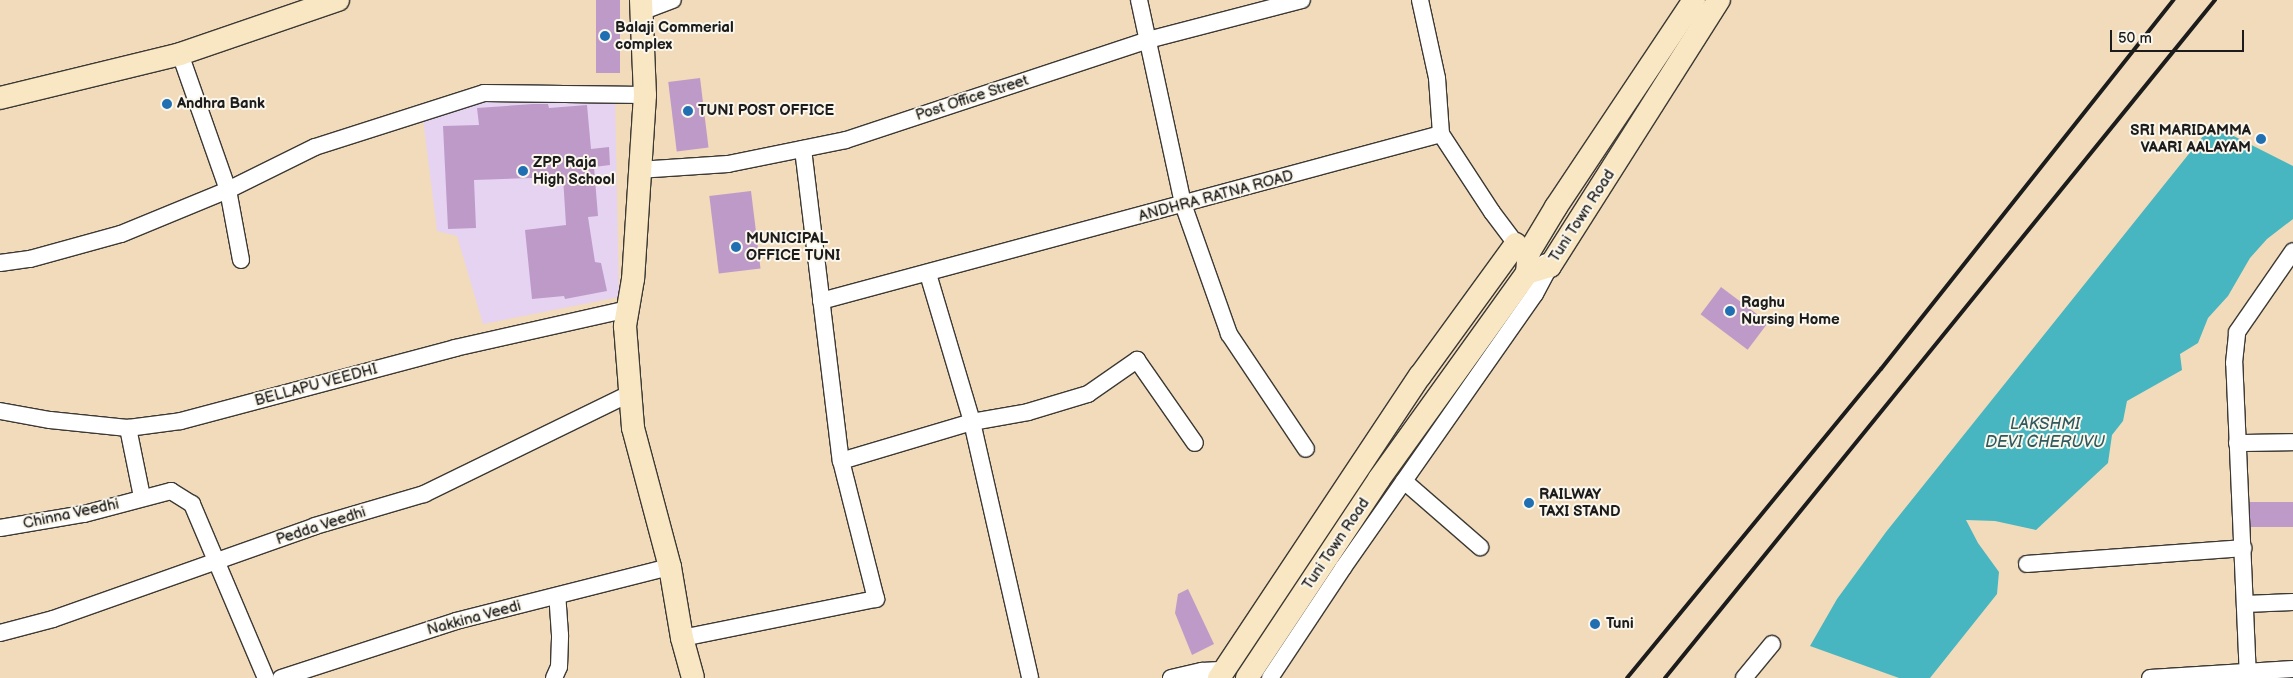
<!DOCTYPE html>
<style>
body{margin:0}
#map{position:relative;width:2293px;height:678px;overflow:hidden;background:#f1dbbb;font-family:"Balsamiq Sans",sans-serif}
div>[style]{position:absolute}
.built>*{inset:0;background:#e5d3f1}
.water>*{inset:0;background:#48b6c1}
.building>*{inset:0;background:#be9ac9;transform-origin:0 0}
.roads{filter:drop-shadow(1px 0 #3c3934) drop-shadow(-1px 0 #3c3934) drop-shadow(0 1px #3c3934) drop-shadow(0 -1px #3c3934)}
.street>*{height:16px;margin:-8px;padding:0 8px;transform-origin:8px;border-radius:8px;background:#fff}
.secondary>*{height:22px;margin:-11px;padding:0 11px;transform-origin:11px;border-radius:11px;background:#f9e7c3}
.rail>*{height:4px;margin:-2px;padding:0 2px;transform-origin:2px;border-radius:2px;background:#1c1c1c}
.dots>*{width:14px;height:14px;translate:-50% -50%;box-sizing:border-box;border:2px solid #fbf7ec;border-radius:50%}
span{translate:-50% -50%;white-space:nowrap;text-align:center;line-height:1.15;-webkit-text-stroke:4px #fbf7ec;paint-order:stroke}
.poi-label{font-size:15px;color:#1c1c1c;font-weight:700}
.left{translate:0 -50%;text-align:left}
.right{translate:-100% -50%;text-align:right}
.street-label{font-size:15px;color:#1c1c1c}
.water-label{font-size:16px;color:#2e5a5e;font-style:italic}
.scale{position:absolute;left:2110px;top:30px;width:134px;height:22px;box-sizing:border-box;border:2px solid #1c1c1c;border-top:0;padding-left:6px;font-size:15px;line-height:18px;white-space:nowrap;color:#1c1c1c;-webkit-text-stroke:4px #fbf7ec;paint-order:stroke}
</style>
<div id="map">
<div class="built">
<i style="clip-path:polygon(615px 97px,619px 297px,483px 324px,457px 236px,437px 231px,422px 111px,507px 99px)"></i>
</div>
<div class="water">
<i style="clip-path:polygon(2212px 125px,2293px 166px,2293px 219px,2267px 239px,2250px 258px,2228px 296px,2208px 318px,2198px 343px,2180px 354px,2182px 370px,2127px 401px,2123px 421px,2112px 435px,2108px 463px,2036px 530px,1995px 521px,1966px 520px,1978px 543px,1999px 572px,1997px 594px,1930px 678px,1899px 678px,1810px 646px,1837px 599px,1886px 532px)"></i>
</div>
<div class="building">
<i style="left:596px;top:0;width:24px;height:73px"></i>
<i style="left:700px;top:78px;width:70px;height:32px;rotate:83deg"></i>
<i style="clip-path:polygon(533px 104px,548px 104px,549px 108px,587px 105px,591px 149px,609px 147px,610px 165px,594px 167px,598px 216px,588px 217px,595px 262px,601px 263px,607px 291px,565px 299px,564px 296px,532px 299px,525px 230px,566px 225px,563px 177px,474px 180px,476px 228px,448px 229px,443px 126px,479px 125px,477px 108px)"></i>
<i style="left:751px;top:191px;width:78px;height:42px;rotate:83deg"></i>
<i style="left:1721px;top:287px;width:59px;height:34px;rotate:37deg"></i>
<i style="left:2250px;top:502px;width:43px;height:25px"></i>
<i style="clip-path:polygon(1188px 589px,1214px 644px,1192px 655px,1175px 613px,1178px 594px)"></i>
</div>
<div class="roads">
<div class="street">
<i style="left:1139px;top:0;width:209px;rotate:77.8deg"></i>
<i style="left:1183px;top:204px;width:138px;rotate:70.5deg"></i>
<i style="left:1229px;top:334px;width:138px;rotate:56.2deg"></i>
<i style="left:1420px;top:0;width:80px;rotate:77.7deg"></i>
<i style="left:1437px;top:78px;width:56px;rotate:85.9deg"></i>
<i style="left:641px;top:12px;width:34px;rotate:-21deg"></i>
<i style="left:803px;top:149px;width:314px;rotate:83.1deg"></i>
<i style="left:841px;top:461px;width:137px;rotate:-16.6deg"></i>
<i style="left:972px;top:422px;width:57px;rotate:-10.1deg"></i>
<i style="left:1028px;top:412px;width:63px;rotate:-16.7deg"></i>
<i style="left:1088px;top:394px;width:60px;rotate:-34.8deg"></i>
<i style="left:1137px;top:360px;width:101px;rotate:55.1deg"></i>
<i style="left:638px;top:170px;width:90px;rotate:-3.8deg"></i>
<i style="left:728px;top:164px;width:120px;rotate:-11.5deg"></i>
<i style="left:846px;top:140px;width:318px;rotate:-18.3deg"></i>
<i style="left:1148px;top:40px;width:159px;rotate:-14.6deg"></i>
<i style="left:241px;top:260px;width:71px;rotate:-100.5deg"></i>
<i style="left:228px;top:190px;width:97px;rotate:-26.3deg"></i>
<i style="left:315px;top:147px;width:177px;rotate:-17.7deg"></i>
<i style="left:484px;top:93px;width:161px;rotate:0.7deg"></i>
<i style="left:0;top:263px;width:30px;rotate:-8deg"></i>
<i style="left:30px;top:259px;width:94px;rotate:-15.4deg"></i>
<i style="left:121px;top:234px;width:116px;rotate:-22.4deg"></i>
<i style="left:228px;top:190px;width:144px;rotate:-109.4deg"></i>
<i style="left:928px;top:274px;width:154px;rotate:73.4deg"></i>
<i style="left:972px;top:422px;width:262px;rotate:77.2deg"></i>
<i style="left:821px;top:301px;width:642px;rotate:-15.08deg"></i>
<i style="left:1441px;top:134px;width:93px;rotate:56.8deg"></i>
<i style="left:1492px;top:212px;width:40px;rotate:53deg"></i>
<i style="left:1516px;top:244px;width:9px;rotate:32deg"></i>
<i style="left:0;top:411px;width:51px;rotate:10.2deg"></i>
<i style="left:50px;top:420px;width:78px;rotate:5.9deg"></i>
<i style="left:128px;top:428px;width:53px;rotate:-7.5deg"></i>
<i style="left:181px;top:421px;width:284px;rotate:-14.9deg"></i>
<i style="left:455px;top:348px;width:177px;rotate:-12.7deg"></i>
<i style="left:128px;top:428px;width:70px;rotate:78.5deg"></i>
<i style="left:2237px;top:443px;width:56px;rotate:-1deg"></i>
<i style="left:1404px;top:481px;width:101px;rotate:41deg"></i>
<i style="left:0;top:528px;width:85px;rotate:-9.5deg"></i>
<i style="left:84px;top:514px;width:90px;rotate:-14.8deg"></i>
<i style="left:171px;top:491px;width:25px;rotate:32deg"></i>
<i style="left:192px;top:504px;width:189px;rotate:67deg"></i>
<i style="left:2027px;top:564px;width:217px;rotate:-4.2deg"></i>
<i style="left:2245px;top:604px;width:48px;rotate:-2.4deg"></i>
<i style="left:0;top:633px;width:55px;rotate:-14.8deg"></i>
<i style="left:53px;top:619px;width:278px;rotate:-19.5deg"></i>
<i style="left:315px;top:526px;width:114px;rotate:-16.4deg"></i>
<i style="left:424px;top:494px;width:230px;rotate:-26deg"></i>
<i style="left:682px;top:638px;width:198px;rotate:-11.4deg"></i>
<i style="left:876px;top:599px;width:142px;rotate:-104.2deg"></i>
<i style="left:281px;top:678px;width:184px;rotate:-18deg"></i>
<i style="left:456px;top:621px;width:221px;rotate:-14.2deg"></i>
<i style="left:554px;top:678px;width:12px;rotate:-66deg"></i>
<i style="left:559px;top:667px;width:32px;rotate:-88deg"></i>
<i style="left:560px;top:635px;width:39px;rotate:-94deg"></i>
<i style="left:1171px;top:678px;width:32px;rotate:-13deg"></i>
<i style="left:1202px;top:671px;width:22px;rotate:-3deg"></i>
<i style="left:1270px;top:678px;width:132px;rotate:-56.4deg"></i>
<i style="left:1343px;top:568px;width:335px;rotate:-55deg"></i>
<i style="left:1535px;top:294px;width:32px;rotate:-62deg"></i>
<i style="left:1550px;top:266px;width:6px;rotate:-141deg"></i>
<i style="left:1744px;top:678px;width:44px;rotate:-50.5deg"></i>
<i style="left:2150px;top:678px;width:143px;rotate:-3.6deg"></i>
<i style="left:2248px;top:678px;width:315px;rotate:-92.5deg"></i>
<i style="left:2234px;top:363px;width:31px;rotate:-84deg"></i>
<i style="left:2237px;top:332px;width:98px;rotate:-55.3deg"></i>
</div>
<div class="secondary">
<i style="left:641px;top:0;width:95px;rotate:87.6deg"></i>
<i style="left:645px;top:95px;width:184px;rotate:93.7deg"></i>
<i style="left:633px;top:279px;width:48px;rotate:99.7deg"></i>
<i style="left:625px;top:326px;width:102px;rotate:85.5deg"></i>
<i style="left:633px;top:428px;width:144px;rotate:75.1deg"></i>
<i style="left:670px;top:567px;width:72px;rotate:80.4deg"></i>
<i style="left:682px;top:638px;width:41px;rotate:74.6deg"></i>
<i style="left:0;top:98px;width:185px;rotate:-13.7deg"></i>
<i style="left:180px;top:54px;width:167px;rotate:-18.9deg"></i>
<i style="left:1527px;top:273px;width:24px;rotate:-17deg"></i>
<i style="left:1550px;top:266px;width:315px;rotate:-57.6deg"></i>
<i style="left:1219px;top:678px;width:363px;rotate:-56.4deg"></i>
<i style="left:1420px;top:376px;width:163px;rotate:-54deg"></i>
<i style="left:1247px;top:678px;width:239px;rotate:-56.4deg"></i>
<i style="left:1379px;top:479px;width:254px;rotate:-54.3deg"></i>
<i style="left:1527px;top:273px;width:21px;rotate:-85deg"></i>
<i style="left:1529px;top:252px;width:52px;rotate:-59deg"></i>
<i style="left:1556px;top:207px;width:249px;rotate:-56.3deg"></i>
</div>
</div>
<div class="rail">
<i style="left:1627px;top:678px;width:400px;rotate:-50.6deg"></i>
<i style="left:1881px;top:369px;width:471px;rotate:-51.6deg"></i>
<i style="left:1665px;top:678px;width:873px;rotate:-50.95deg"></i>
</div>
<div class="dots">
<i style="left:605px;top:36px;background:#1f6fb2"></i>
<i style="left:167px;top:104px;background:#1f6fb2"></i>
<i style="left:688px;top:111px;background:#1f6fb2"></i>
<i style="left:2261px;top:139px;background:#1f6fb2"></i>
<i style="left:523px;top:171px;background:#1f6fb2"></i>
<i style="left:736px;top:247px;background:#1f6fb2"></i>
<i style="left:1730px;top:311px;background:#1f6fb2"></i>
<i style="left:1529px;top:503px;background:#1f6fb2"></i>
<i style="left:1595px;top:624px;background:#1f6fb2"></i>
</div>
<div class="poi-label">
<span class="left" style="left:615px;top:36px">Balaji Commerial<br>complex</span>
<span class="left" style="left:177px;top:104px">Andhra Bank</span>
<span class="left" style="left:698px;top:111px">TUNI POST OFFICE</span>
<span class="right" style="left:2251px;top:139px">SRI MARIDAMMA<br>VAARI AALAYAM</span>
<span class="left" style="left:533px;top:171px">ZPP Raja<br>High School</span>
<span class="left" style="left:746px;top:247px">MUNICIPAL<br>OFFICE TUNI</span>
<span class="left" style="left:1741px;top:311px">Raghu<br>Nursing Home</span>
<span class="left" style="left:1539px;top:503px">RAILWAY<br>TAXI STAND</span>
<span class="left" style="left:1606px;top:624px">Tuni</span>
</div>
<div class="street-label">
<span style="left:972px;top:98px;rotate:-18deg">Post Office Street</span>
<span style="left:1216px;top:196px;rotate:-15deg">ANDHRA RATNA ROAD</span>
<span style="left:1582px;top:216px;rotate:-57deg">Tuni Town Road</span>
<span style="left:316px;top:385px;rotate:-15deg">BELLAPU VEEDHI</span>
<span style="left:71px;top:514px;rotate:-12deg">Chinna Veedhi</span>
<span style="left:321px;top:526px;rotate:-18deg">Pedda Veedhi</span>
<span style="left:1336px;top:544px;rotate:-56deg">Tuni Town Road</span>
<span style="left:474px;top:618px;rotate:-15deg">Nakkina Veedi</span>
</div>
<div class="water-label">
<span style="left:2045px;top:434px">LAKSHMI<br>DEVI CHERUVU</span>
</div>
<div class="scale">50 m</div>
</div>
